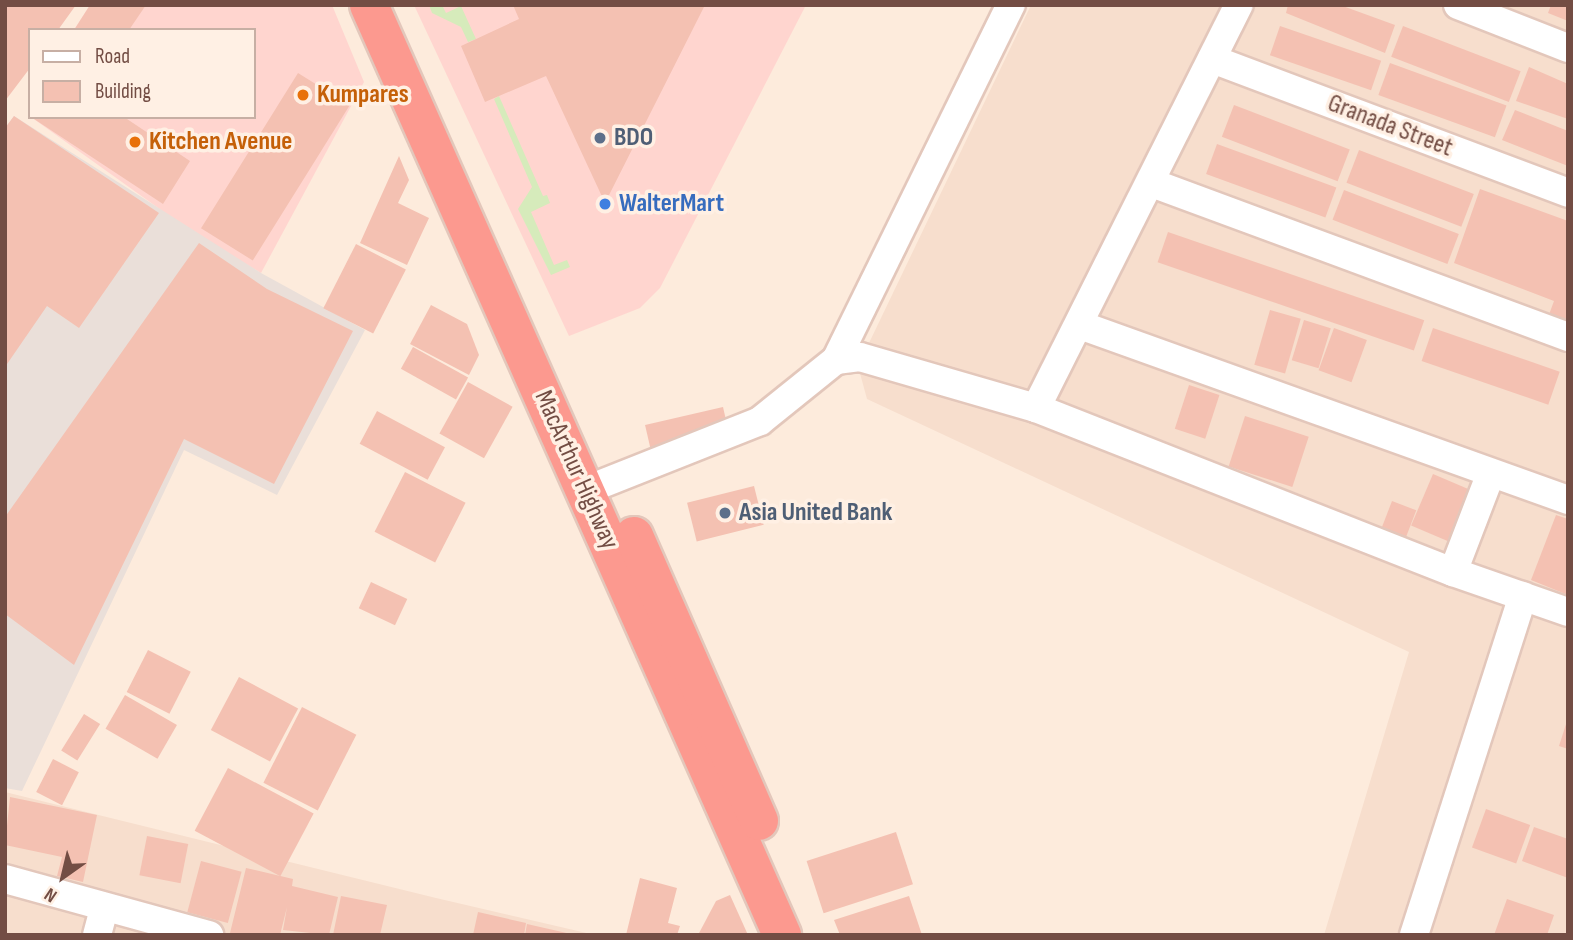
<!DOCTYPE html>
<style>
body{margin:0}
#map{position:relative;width:1573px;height:940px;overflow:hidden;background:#fdebdc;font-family:"Sofia Sans Condensed",sans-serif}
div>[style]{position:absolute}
.residential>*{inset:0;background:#f7decd}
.commercial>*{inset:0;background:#ffd5cf}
.industrial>*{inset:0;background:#eadfd9}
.green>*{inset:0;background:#d6ebbb}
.building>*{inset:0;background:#f4c1b2;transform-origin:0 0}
.roads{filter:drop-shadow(2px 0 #e3c7bb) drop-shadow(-2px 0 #e3c7bb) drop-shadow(0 2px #e3c7bb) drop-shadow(0 -2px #e3c7bb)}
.street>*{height:28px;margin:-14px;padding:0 14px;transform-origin:14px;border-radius:14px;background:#fff}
.highway>*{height:38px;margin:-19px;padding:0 19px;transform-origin:19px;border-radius:19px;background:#fc998f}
.dots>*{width:19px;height:19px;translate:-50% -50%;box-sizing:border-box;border:4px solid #fff0e4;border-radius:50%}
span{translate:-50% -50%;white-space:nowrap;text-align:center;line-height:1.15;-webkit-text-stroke:7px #fff0e4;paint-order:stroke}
.food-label{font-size:26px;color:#c56008;font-weight:700}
.left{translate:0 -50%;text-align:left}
.street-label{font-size:26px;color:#734d44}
.service-label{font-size:26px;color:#4e5e75;font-weight:700}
.shop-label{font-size:26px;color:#366cbe;font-weight:700}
.frame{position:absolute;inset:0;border:7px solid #734d44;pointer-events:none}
.legend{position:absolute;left:28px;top:28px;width:228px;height:91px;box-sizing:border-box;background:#fff0e4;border:2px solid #c7afa4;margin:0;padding:9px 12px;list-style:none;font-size:21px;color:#734d44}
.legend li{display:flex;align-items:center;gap:14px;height:35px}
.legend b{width:35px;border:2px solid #c7afa4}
.north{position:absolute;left:28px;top:842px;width:70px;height:70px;-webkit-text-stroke:5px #fff0e4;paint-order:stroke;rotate:214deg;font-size:19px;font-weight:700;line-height:28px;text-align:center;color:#734d44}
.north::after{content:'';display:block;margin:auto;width:24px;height:32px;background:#734d44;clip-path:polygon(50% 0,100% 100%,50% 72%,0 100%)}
</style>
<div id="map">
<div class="residential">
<i style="clip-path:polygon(1031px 5px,1568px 5px,1568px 935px,1324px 935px,1409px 652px,867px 399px,858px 366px)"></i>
<i style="clip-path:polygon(5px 792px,436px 898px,595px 935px,5px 935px)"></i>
</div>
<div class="commercial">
<i style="clip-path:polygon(90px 5px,332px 5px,364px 82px,261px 273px,189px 230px,31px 117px,254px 117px,254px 30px,74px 30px)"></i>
<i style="clip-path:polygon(414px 5px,806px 5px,660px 288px,640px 308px,569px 336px)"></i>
</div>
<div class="industrial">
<i style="clip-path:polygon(14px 116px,261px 273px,365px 330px,277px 495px,184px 450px,22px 791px,5px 788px,5px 128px)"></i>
</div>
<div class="green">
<i style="clip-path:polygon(429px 5px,442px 5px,446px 13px,461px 6px,476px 39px,468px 42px,461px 27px,432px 13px)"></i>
<i style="clip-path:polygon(499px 96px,543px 196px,547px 195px,550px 203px,531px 212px,554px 265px,567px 260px,570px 267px,551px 275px,518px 209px,532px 187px,494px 99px)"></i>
</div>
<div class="building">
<i style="clip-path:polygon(5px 5px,76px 5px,58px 30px,30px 30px,30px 68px,5px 101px)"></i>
<i style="clip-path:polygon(90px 5px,146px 5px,129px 30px,74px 30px)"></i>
<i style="clip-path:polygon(513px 5px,705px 5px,605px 203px,546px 76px,485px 102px,461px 46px,519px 19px)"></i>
<i style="clip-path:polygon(1288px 5px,1340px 5px,1395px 25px,1385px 53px,1286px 13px)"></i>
<i style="clip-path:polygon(1551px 5px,1568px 5px,1568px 21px,1548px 13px)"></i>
<i style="left:1280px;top:26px;width:107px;height:31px;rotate:19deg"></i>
<i style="left:1403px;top:26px;width:126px;height:33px;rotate:21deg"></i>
<i style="left:1390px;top:63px;width:124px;height:34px;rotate:20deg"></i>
<i style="clip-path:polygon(1529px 67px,1568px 84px,1568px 119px,1516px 101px)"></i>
<i style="left:298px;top:73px;width:61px;height:183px;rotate:32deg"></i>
<i style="left:1234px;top:105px;width:124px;height:34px;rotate:21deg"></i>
<i style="clip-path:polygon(1515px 110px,1568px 131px,1568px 166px,1502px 140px)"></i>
<i style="clip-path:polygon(14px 116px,159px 213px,79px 328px,47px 306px,5px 367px,5px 128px)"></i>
<i style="clip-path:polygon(31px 117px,124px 117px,190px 161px,163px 204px)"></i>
<i style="left:1217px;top:144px;width:127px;height:32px;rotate:20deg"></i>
<i style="left:1359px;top:150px;width:123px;height:35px;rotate:21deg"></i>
<i style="clip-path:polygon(399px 156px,409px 180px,398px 203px,429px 218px,407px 265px,360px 243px)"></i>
<i style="clip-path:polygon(1480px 189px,1568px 221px,1568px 327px,1547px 320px,1554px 301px,1454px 263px)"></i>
<i style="left:1344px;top:190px;width:123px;height:32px;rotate:21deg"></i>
<i style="left:1168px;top:232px;width:271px;height:32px;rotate:19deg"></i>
<i style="clip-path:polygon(199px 243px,267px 289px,353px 331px,274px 484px,184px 439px,74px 665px,5px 614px,5px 517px)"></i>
<i style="left:356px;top:244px;width:56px;height:72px;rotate:27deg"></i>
<i style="clip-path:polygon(431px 305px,467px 324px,479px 355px,469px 375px,410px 344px)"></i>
<i style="left:1270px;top:310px;width:32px;height:57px;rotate:16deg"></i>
<i style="left:1304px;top:320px;width:28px;height:42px;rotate:17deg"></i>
<i style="left:1334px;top:328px;width:35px;height:45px;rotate:20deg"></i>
<i style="left:1433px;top:328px;width:134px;height:35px;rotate:19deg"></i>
<i style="left:413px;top:347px;width:63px;height:25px;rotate:29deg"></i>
<i style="left:468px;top:382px;width:51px;height:59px;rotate:29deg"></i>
<i style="left:1189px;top:385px;width:32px;height:46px;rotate:18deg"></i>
<i style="left:723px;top:407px;width:23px;height:80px;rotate:77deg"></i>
<i style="left:377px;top:411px;width:77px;height:37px;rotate:28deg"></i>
<i style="left:1245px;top:416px;width:67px;height:53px;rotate:18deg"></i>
<i style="left:405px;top:472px;width:68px;height:67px;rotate:27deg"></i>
<i style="left:1433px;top:474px;width:44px;height:56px;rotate:23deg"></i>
<i style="left:754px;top:486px;width:40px;height:69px;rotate:76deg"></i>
<i style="left:1392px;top:501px;width:26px;height:32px;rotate:21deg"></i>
<i style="clip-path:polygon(1556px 515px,1568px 519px,1568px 595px,1531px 580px)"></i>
<i style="left:371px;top:582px;width:40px;height:29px;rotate:25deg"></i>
<i style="left:148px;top:650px;width:48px;height:47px;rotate:27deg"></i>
<i style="left:239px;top:677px;width:67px;height:60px;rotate:28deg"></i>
<i style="left:125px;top:695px;width:60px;height:39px;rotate:30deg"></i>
<i style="left:302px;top:707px;width:61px;height:85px;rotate:27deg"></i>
<i style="left:84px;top:714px;width:19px;height:43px;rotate:32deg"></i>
<i style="clip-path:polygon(1567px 721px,1568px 721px,1568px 749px,1559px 746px)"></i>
<i style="left:53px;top:759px;width:29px;height:37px;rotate:27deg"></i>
<i style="left:228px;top:768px;width:97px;height:71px;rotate:28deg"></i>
<i style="clip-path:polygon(10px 797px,97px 815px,83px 882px,57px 876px,62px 857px,5px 845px)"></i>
<i style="left:1486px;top:809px;width:47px;height:41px;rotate:20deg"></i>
<i style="clip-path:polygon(1534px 827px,1568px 839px,1568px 878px,1522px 861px)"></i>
<i style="left:896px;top:832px;width:55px;height:94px;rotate:72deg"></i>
<i style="left:147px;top:836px;width:42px;height:40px;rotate:11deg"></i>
<i style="left:201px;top:861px;width:42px;height:53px;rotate:15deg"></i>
<i style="clip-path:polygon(246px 868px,293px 879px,292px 886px,338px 897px,329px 935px,283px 930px,287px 907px,280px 935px,230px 933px)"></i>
<i style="clip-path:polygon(640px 878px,677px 888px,668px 923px,680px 926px,677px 935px,626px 935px)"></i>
<i style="clip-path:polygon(730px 895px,748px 935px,698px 935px,716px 901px)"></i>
<i style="clip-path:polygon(341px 896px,387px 905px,380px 935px,333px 935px)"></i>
<i style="clip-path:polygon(909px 896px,922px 935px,840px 935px,834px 920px)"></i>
<i style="clip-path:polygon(1507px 899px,1554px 915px,1547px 935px,1494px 935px)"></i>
<i style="clip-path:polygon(478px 912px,526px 923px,524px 935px,473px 935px)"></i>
<i style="clip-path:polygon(527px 924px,571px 934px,571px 935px,525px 935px)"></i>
</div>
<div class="roads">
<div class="street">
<i style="left:1458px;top:5px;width:118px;rotate:21.4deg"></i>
<i style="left:1212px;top:59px;width:380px;rotate:20.6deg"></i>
<i style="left:1152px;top:183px;width:444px;rotate:20.3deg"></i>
<i style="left:1080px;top:325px;width:518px;rotate:19.73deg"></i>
<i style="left:836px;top:360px;width:24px;rotate:-7deg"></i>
<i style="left:860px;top:357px;width:183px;rotate:16.2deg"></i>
<i style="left:1036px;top:408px;width:448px;rotate:21.5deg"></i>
<i style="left:1453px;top:572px;width:122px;rotate:19.2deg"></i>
<i style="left:1036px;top:408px;width:451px;rotate:-63.3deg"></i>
<i style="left:586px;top:490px;width:187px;rotate:-21.6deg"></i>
<i style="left:760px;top:421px;width:97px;rotate:-38.8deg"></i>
<i style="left:836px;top:360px;width:396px;rotate:-63.8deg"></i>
<i style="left:1453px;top:572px;width:106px;rotate:-69deg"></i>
<i style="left:5px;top:879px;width:212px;rotate:15.4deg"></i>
<i style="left:97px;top:935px;width:28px;rotate:-75deg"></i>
<i style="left:1414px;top:935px;width:356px;rotate:-72.2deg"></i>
</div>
<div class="highway">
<i style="left:369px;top:5px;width:1018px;rotate:66.05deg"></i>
<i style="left:634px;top:536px;width:311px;rotate:66.3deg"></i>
</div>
</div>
<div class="dots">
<i style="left:303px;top:95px;background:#e8710a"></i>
<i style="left:600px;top:138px;background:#5c6f8a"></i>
<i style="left:135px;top:142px;background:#e8710a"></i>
<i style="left:605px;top:204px;background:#3f7fe0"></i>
<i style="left:725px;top:513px;background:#5c6f8a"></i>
</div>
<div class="food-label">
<span class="left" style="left:317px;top:95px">Kumpares</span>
<span class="left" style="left:149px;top:142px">Kitchen Avenue</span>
</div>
<div class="street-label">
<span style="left:1390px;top:126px;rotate:21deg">Granada Street</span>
<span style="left:576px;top:470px;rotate:66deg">MacArthur Highway</span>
</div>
<div class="service-label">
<span class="left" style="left:614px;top:138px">BDO</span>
<span class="left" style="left:739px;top:513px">Asia United Bank</span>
</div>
<div class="shop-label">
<span class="left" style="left:619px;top:204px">WalterMart</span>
</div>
<div class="frame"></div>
<ul class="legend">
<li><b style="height:9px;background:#fff"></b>Road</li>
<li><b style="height:19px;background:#f4c1b2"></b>Building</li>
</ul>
<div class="north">N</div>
</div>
